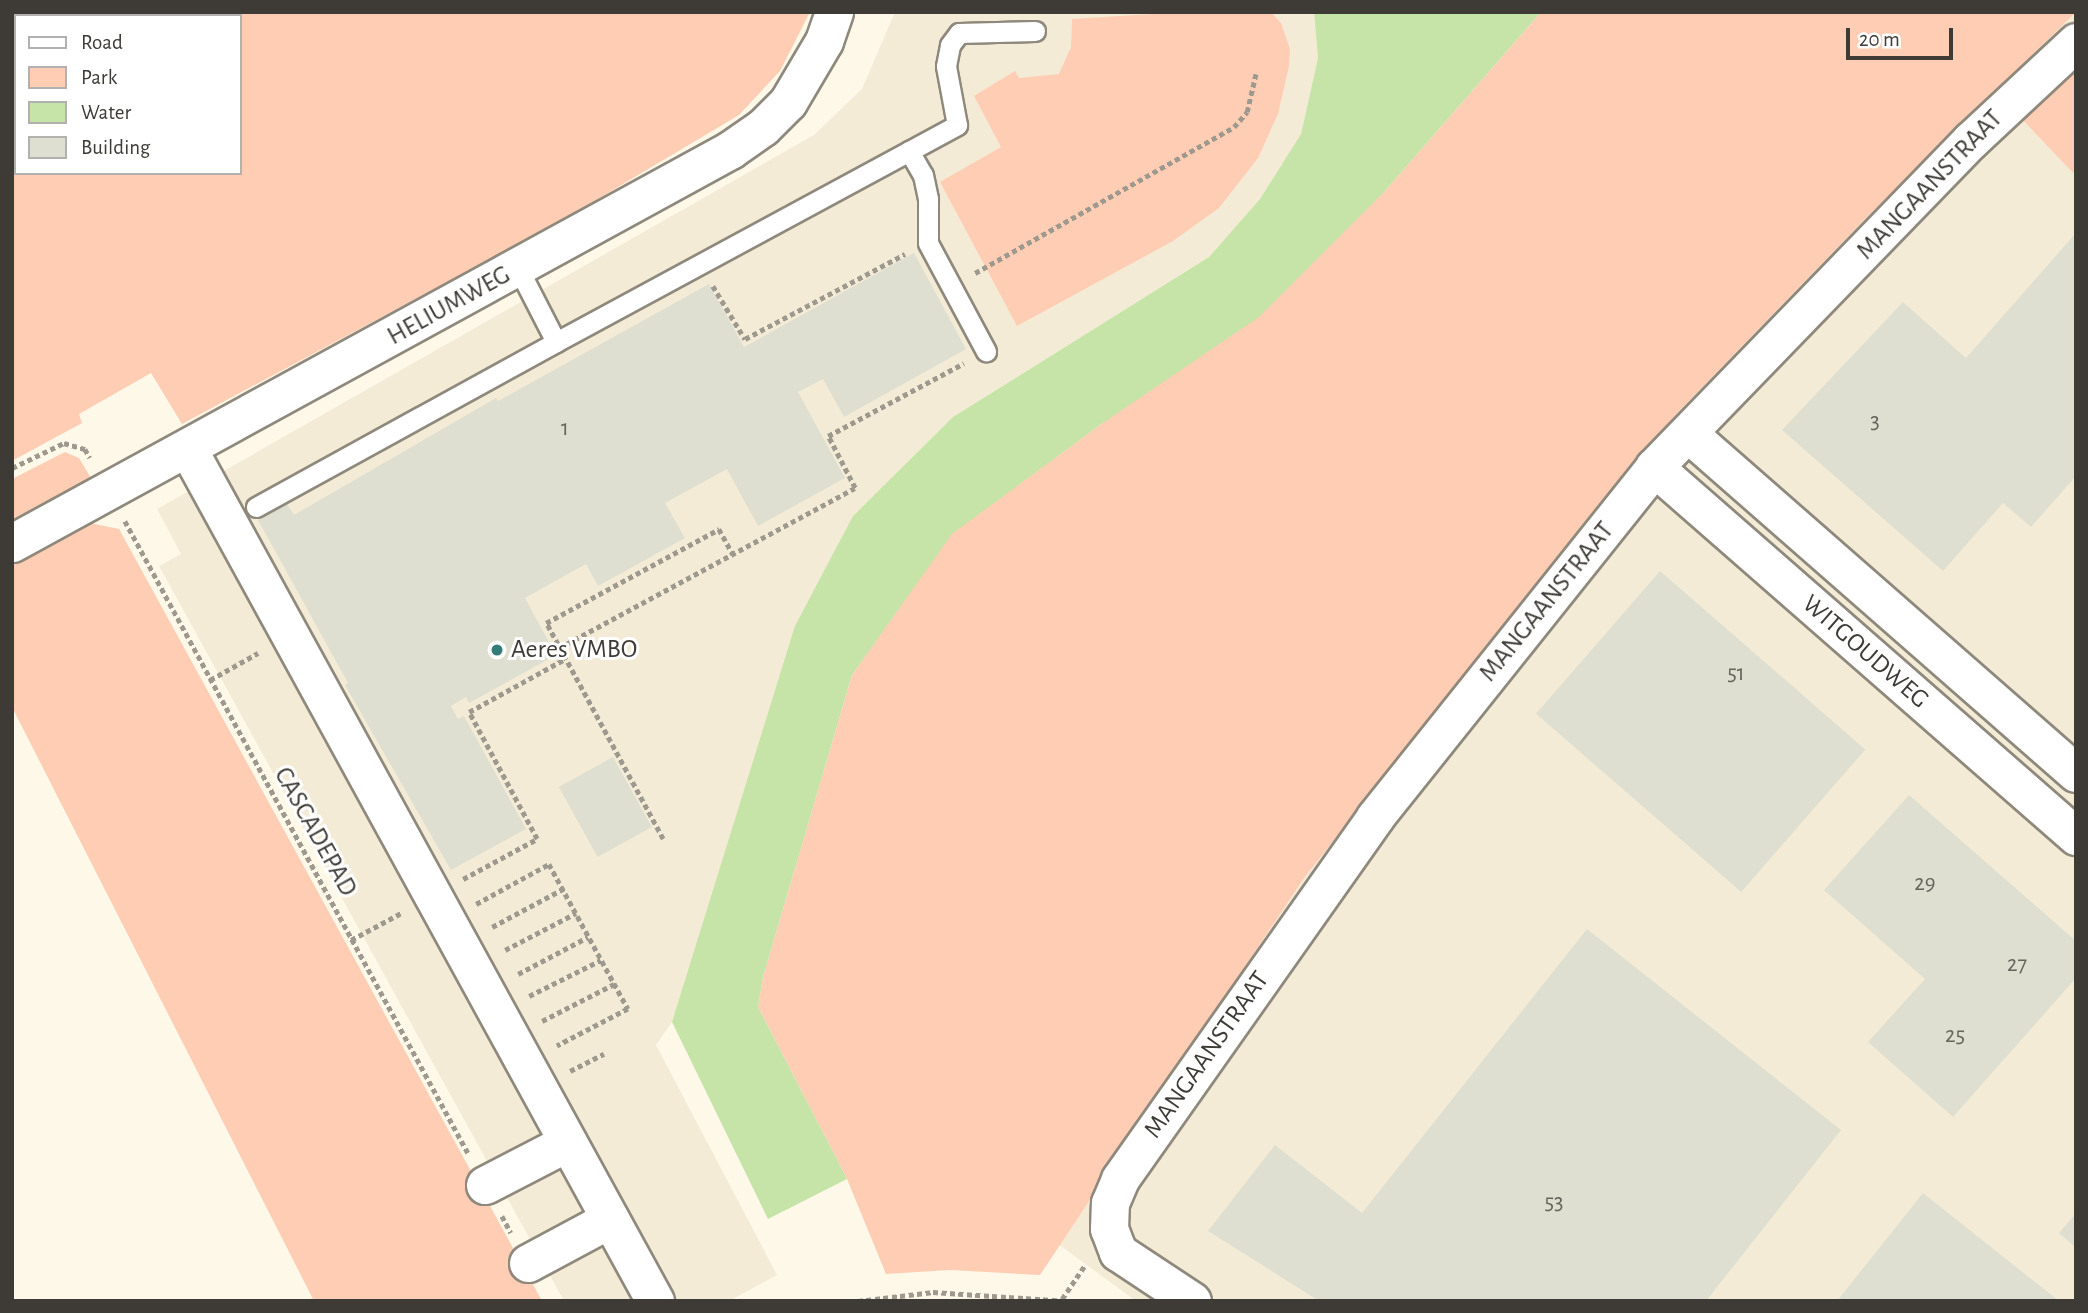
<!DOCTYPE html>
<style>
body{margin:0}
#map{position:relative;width:2088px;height:1313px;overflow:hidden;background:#fef8e9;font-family:"Alegreya Sans",sans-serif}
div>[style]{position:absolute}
.built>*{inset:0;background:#f4ebd6}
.green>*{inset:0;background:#ffcdb4}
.water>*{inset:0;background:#c6e3a8}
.building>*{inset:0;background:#dedfd0;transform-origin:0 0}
.path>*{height:4.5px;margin-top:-2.25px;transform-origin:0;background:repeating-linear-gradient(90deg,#9d998f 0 5px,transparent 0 8.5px)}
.roads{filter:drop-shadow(2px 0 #8e897c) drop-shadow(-2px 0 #8e897c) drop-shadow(0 2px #8e897c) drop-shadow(0 -2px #8e897c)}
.lane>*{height:19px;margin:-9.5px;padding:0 9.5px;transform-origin:9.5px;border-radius:9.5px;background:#fff}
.street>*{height:37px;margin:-18.5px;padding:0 18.5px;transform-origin:18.5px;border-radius:18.5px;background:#fff}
.dots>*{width:19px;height:19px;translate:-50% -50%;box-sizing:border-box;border:4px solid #fff;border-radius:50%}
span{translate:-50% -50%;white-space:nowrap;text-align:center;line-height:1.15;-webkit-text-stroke:6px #fff;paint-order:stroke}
.number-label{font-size:23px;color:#66645c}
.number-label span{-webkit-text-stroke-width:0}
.street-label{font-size:26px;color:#3e3b36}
.poi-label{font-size:26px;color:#3e3b36}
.left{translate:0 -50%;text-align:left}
.frame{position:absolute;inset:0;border:14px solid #3e3b36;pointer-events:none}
.legend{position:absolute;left:14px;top:14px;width:228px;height:161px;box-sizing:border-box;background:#fff;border:2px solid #b2b1af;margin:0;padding:9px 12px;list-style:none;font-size:21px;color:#3e3b36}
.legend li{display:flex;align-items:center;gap:14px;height:35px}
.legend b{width:35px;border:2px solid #b2b1af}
.scale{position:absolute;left:1846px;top:28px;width:107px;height:32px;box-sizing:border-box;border:4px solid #3e3b36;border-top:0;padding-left:9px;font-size:21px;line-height:24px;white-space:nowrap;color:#3e3b36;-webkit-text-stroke:5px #fff;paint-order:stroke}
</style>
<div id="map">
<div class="built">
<i style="clip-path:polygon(895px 12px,1314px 12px,1318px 58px,1301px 134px,1260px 199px,1209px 257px,953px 417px,853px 516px,672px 1022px,656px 1045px,777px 1275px,729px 1301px,564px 1301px,159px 566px,181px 554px,157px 509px,814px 135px,862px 89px)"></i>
<i style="clip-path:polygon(2076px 12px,2076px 1301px,1136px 1301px,1054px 1241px,1441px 645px,1857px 165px)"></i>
</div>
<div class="green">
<i style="clip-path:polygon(evenodd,12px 12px,810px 12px,780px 71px,739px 115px,561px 221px,182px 424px,151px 373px,79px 414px,82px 423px,12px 461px,12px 12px,16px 16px,240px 16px,240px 173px,16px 173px,16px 16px)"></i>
<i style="clip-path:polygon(1184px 12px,1271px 12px,1281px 23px,1290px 49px,1289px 66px,1278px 114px,1258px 158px,1219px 208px,1173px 241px,1017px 326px,940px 182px,1001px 147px,974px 96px,1015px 71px,1019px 78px,1059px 74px,1071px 47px,1072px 19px)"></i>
<i style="clip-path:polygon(1541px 12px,2076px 12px,1864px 220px,1677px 413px,1561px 554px,1304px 878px,1040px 1275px,950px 1270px,886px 1274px,847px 1179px,758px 1007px,763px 977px,852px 675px,951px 534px,1100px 425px,1384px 192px)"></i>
<i style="clip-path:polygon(2076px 61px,2076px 176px,2018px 115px)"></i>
<i style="clip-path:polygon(65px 452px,79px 458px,92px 480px,12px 523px,12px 479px)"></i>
<i style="clip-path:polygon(85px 522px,119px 529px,542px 1301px,314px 1301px,12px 707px,12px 561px)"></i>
</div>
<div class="water">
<i style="clip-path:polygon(1314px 12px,1541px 12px,1384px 192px,1259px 317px,1100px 425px,952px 534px,852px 675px,763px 977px,758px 1007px,847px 1179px,768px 1219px,672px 1022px,795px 626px,853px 516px,953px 417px,1209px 257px,1260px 199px,1301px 134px,1318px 58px)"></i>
</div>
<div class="building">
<i style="clip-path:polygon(2076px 233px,2076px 476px,2031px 527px,2003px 503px,1943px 571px,1782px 430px,1903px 302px,1966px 358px)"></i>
<i style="clip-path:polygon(914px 253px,966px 349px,844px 417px,823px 379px,798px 392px,845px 478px,758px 526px,727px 469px,665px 503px,685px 538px,598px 586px,586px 564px,525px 598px,556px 655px,469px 703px,466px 697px,451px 706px,458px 719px,464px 716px,526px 829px,451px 870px,345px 685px,348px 683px,258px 520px,287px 504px,294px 515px,496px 398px,498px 401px,709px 284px,744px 347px)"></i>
<i style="left:1660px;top:571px;width:272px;height:189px;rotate:41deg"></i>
<i style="left:613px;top:757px;width:80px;height:62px;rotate:61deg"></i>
<i style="clip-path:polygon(1909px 795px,2076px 941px,2076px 978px,1953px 1117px,1868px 1042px,1925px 979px,1824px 890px)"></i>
<i style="clip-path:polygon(1587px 929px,1841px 1130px,1706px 1301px,1319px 1301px,1208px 1231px,1275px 1145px,1362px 1213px)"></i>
<i style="clip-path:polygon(1923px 1193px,2059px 1301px,1837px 1301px)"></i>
<i style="clip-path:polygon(2076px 1213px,2076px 1248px,2059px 1233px)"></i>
</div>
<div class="path">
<i style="left:975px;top:273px;width:297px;rotate:-29.4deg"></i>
<i style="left:1234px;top:127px;width:20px;rotate:-49deg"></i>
<i style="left:1247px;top:112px;width:39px;rotate:-77deg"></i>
<i style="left:713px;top:286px;width:62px;rotate:58.9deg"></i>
<i style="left:745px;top:339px;width:181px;rotate:-28deg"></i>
<i style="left:12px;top:468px;width:58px;rotate:-25.7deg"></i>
<i style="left:64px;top:443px;width:22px;rotate:16deg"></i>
<i style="left:85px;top:449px;width:10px;rotate:61deg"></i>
<i style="left:125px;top:521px;width:719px;rotate:61.51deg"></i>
<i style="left:559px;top:648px;width:336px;rotate:-28.4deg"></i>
<i style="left:855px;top:488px;width:59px;rotate:-117.4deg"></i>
<i style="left:828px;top:436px;width:154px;rotate:-28.2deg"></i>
<i style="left:210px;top:680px;width:55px;rotate:-29.4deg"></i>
<i style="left:663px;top:839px;width:246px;rotate:-118.4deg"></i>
<i style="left:546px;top:623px;width:197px;rotate:-28.5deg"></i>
<i style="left:719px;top:529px;width:29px;rotate:61deg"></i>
<i style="left:463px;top:879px;width:84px;rotate:-28.4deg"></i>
<i style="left:537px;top:839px;width:144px;rotate:-118.2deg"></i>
<i style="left:469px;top:712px;width:110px;rotate:-28.9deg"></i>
<i style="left:476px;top:904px;width:83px;rotate:-28.7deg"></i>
<i style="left:549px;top:864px;width:165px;rotate:61.4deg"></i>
<i style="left:628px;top:1009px;width:80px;rotate:152.5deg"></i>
<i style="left:492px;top:927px;width:81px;rotate:-28.2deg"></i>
<i style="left:351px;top:940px;width:59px;rotate:-28.3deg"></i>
<i style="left:505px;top:950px;width:80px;rotate:-27.5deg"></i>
<i style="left:518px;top:974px;width:79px;rotate:-27.9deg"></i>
<i style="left:529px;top:996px;width:80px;rotate:-26.6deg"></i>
<i style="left:542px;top:1021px;width:81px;rotate:-27.2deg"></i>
<i style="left:570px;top:1071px;width:38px;rotate:-27deg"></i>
<i style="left:502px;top:1216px;width:19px;rotate:62deg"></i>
<i style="left:1062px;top:1299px;width:41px;rotate:-55.9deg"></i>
<i style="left:858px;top:1301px;width:76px;rotate:-6.8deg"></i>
<i style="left:933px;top:1292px;width:135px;rotate:3.8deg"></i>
</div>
<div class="roads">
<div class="lane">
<i style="left:909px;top:151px;width:28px;rotate:60deg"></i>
<i style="left:923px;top:175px;width:25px;rotate:78deg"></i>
<i style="left:928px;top:199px;width:44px;rotate:90deg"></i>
<i style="left:928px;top:243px;width:123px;rotate:61.8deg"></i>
<i style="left:556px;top:342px;width:456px;rotate:-28.4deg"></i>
<i style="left:957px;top:125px;width:60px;rotate:-100.6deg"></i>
<i style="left:946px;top:66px;width:21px;rotate:-79deg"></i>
<i style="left:950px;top:45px;width:15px;rotate:-53deg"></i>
<i style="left:959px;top:33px;width:76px;rotate:-1.5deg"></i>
<i style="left:256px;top:507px;width:342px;rotate:-28.8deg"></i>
<i style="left:556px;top:342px;width:83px;rotate:-117.2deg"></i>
</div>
<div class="street">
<i style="left:1690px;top:435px;width:513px;rotate:41.21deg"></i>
<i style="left:188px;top:449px;width:972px;rotate:61.27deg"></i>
<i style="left:1654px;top:467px;width:561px;rotate:41.17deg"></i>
<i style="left:12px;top:543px;width:819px;rotate:-28.69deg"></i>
<i style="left:730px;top:150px;width:40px;rotate:-34.9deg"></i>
<i style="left:763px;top:127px;width:35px;rotate:-45deg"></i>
<i style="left:788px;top:102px;width:71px;rotate:-59.5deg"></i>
<i style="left:824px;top:41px;width:31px;rotate:-71deg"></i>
<i style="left:485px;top:1185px;width:93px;rotate:-27.4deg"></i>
<i style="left:528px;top:1263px;width:93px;rotate:-28.2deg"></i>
<i style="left:1192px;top:1301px;width:89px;rotate:-146.5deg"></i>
<i style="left:1118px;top:1252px;width:25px;rotate:-111deg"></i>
<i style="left:1109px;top:1229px;width:26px;rotate:-88deg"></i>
<i style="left:1110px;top:1203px;width:26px;rotate:-67deg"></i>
<i style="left:1120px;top:1179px;width:443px;rotate:-54.8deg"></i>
<i style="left:1375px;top:817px;width:448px;rotate:-51.4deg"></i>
<i style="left:1654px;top:467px;width:455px;rotate:-45.9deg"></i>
<i style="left:1971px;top:140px;width:144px;rotate:-43deg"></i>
</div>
</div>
<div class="dots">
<i style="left:497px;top:650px;background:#347c78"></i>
</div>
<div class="number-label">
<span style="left:1875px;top:422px">3</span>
<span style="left:565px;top:429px">1</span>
<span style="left:1736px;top:674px">51</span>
<span style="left:1925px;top:884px">29</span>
<span style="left:2017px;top:965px">27</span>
<span style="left:1955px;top:1036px">25</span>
<span style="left:1554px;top:1203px">53</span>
</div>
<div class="street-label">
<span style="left:1930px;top:185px;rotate:-46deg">MANGAANSTRAAT</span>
<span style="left:449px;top:306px;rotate:-29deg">HELIUMWEG</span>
<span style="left:1547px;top:602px;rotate:-51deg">MANGAANSTRAAT</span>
<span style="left:1865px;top:652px;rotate:41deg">WITGOUDWEG</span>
<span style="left:315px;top:832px;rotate:61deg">CASCADEPAD</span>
<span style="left:1207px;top:1055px;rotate:-55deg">MANGAANSTRAAT</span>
</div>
<div class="poi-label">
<span class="left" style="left:511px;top:650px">Aeres VMBO</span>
</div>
<div class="frame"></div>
<ul class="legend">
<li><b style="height:9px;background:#fff"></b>Road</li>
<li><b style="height:19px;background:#ffcdb4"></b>Park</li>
<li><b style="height:19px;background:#c6e3a8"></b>Water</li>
<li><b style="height:19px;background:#dedfd0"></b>Building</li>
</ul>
<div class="scale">20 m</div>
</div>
